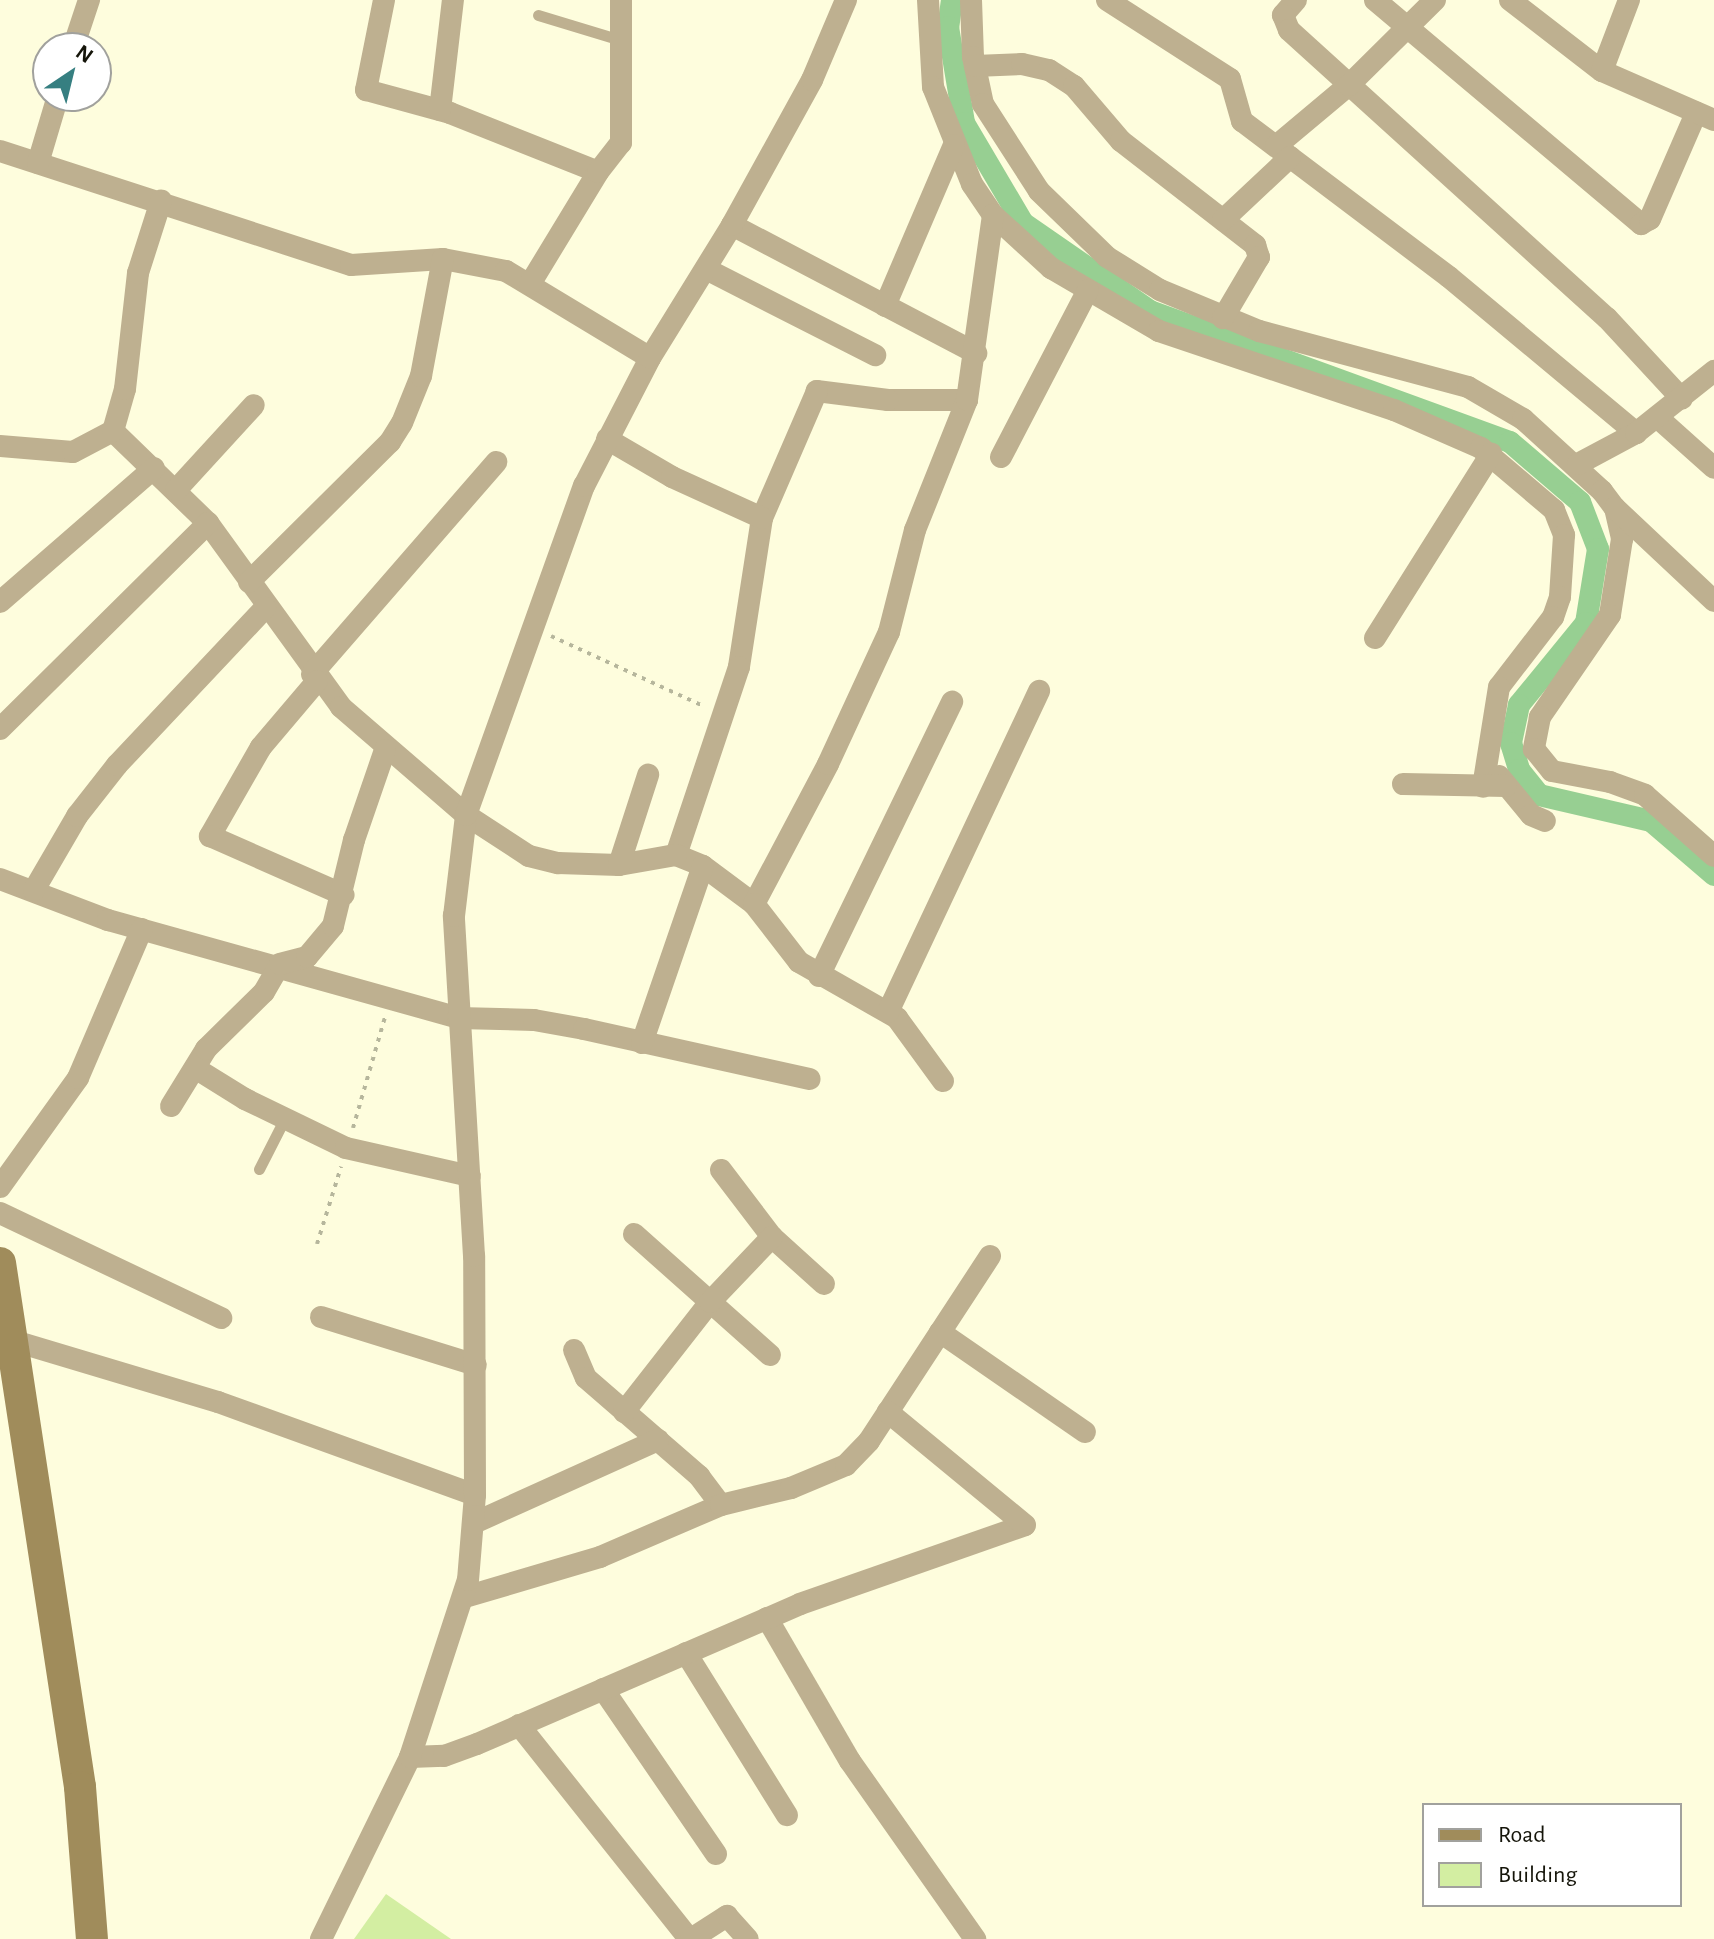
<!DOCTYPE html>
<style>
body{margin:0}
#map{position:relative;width:1714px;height:1939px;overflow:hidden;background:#fefddd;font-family:"Alegreya Sans",sans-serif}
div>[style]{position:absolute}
.canal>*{height:22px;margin:-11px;padding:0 11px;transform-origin:11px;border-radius:11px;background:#97cf92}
.building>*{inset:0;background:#d3eea2}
.path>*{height:4px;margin-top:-2px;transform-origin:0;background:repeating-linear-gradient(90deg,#b6b69c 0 4px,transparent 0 10px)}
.service>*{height:11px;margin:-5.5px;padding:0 5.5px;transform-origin:5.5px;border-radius:5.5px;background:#beb090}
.minor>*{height:22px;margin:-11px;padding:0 11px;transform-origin:11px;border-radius:11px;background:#beb090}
.secondary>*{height:32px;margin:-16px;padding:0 16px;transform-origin:16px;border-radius:16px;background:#a08c5b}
span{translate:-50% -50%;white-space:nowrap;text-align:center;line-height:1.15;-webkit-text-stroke:6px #fff;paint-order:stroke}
.legend{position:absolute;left:1422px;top:1803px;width:260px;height:104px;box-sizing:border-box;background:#fff;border:2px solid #a1a19d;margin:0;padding:10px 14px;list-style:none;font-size:24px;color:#15150a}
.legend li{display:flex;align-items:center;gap:16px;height:40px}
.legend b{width:40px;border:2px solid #a1a19d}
.north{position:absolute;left:32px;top:32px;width:80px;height:80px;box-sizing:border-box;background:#fff;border:2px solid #a1a19d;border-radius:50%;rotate:35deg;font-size:22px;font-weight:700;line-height:32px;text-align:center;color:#15150a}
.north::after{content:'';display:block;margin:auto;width:28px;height:36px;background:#367f81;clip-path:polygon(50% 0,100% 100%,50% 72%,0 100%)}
</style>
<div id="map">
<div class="canal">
<i style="left:952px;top:0;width:27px;rotate:98deg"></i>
<i style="left:948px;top:27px;width:97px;rotate:80.5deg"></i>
<i style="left:964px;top:123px;width:116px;rotate:59.5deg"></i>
<i style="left:1023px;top:223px;width:155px;rotate:34.7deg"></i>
<i style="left:1150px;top:311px;width:383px;rotate:20deg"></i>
<i style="left:1510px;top:442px;width:92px;rotate:40.6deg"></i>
<i style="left:1580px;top:502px;width:50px;rotate:69deg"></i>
<i style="left:1598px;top:549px;width:75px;rotate:99.2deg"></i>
<i style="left:1586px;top:623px;width:106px;rotate:129.3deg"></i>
<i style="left:1519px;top:705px;width:39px;rotate:102deg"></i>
<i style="left:1511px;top:743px;width:28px;rotate:73deg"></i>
<i style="left:1519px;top:770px;width:32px;rotate:51deg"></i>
<i style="left:1539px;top:795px;width:115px;rotate:13.1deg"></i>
<i style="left:1651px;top:821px;width:83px;rotate:40.6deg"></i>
</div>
<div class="building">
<i style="clip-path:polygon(386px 1894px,451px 1939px,354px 1939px)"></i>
</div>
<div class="path">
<i style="left:551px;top:636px;width:167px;rotate:24.7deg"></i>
<i style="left:353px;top:1128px;width:116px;rotate:-73.9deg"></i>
<i style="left:317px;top:1244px;width:81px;rotate:-72.7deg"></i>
</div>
<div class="service">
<i style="left:538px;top:15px;width:87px;rotate:16.8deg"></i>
<i style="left:259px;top:1169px;width:55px;rotate:-63deg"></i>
</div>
<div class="minor">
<i style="left:384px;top:0;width:92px;rotate:101.3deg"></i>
<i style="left:366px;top:90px;width:87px;rotate:15.3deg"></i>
<i style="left:450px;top:113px;width:159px;rotate:21.7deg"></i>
<i style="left:928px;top:0;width:87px;rotate:86.7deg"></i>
<i style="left:933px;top:87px;width:105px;rotate:68.1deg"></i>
<i style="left:972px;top:184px;width:37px;rotate:56deg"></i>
<i style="left:993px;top:215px;width:79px;rotate:42.4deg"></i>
<i style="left:1051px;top:268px;width:125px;rotate:30.3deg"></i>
<i style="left:1159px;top:331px;width:248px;rotate:18.6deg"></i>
<i style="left:1394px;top:410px;width:95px;rotate:23.6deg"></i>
<i style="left:1481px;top:448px;width:96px;rotate:40.3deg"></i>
<i style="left:1554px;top:510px;width:27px;rotate:68deg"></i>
<i style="left:1564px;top:535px;width:62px;rotate:93.7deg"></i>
<i style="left:1560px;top:597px;width:21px;rotate:109deg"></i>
<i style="left:1553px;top:617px;width:88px;rotate:127.6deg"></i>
<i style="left:1499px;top:687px;width:101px;rotate:99.1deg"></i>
<i style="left:971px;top:0;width:57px;rotate:88deg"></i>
<i style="left:973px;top:57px;width:48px;rotate:78deg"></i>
<i style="left:983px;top:104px;width:103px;rotate:57.2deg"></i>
<i style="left:1039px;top:191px;width:95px;rotate:44.1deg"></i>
<i style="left:1107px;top:257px;width:62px;rotate:31.9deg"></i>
<i style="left:1160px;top:290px;width:107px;rotate:22.5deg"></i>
<i style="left:1259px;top:331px;width:216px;rotate:15deg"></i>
<i style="left:1468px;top:387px;width:64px;rotate:30.2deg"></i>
<i style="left:1523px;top:419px;width:107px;rotate:42.3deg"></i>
<i style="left:1602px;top:491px;width:21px;rotate:53deg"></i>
<i style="left:1615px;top:508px;width:32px;rotate:77deg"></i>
<i style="left:1622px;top:539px;width:77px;rotate:99deg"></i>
<i style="left:1610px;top:615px;width:124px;rotate:124.5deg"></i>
<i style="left:1540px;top:717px;width:33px;rotate:101deg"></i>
<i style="left:1534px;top:749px;width:28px;rotate:51deg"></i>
<i style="left:1552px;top:771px;width:59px;rotate:10.7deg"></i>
<i style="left:1610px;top:782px;width:37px;rotate:20deg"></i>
<i style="left:1645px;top:795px;width:92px;rotate:41.5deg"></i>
<i style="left:1107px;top:0;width:146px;rotate:32.7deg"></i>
<i style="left:1230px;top:79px;width:44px;rotate:74.1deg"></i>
<i style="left:1242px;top:121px;width:259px;rotate:37deg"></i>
<i style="left:1449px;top:277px;width:244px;rotate:39.8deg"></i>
<i style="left:1296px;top:0;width:20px;rotate:131deg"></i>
<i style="left:1283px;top:15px;width:16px;rotate:68deg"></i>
<i style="left:1289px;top:30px;width:429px;rotate:42.2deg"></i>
<i style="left:1607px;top:318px;width:110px;rotate:47.2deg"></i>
<i style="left:1375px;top:0;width:348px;rotate:40.1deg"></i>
<i style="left:1641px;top:224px;width:10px;rotate:-29deg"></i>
<i style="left:1650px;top:219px;width:116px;rotate:-66.5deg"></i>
<i style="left:1510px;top:0;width:116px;rotate:37.7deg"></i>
<i style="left:1602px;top:71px;width:122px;rotate:23.6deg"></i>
<i style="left:73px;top:48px;width:51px;rotate:-71.6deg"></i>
<i style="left:975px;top:66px;width:47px;rotate:-2.4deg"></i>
<i style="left:1022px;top:64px;width:28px;rotate:13deg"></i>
<i style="left:1049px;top:70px;width:30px;rotate:33deg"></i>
<i style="left:1074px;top:86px;width:72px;rotate:49.5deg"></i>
<i style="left:1121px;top:141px;width:170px;rotate:37.8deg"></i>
<i style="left:1255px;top:245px;width:13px;rotate:72deg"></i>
<i style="left:1259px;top:257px;width:71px;rotate:120.5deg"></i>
<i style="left:1602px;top:71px;width:76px;rotate:-69.2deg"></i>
<i style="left:440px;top:110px;width:111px;rotate:-83.3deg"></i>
<i style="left:1276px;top:146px;width:95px;rotate:-39.9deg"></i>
<i style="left:1349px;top:85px;width:121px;rotate:-44.7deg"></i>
<i style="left:0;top:151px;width:369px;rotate:18deg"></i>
<i style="left:351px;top:265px;width:92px;rotate:-3.7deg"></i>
<i style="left:443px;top:259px;width:64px;rotate:10.8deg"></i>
<i style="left:506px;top:271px;width:168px;rotate:31.1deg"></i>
<i style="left:38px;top:163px;width:70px;rotate:-73.4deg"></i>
<i style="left:1223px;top:220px;width:92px;rotate:-43.2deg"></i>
<i style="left:732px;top:225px;width:276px;rotate:27.7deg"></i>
<i style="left:706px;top:269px;width:190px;rotate:27deg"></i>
<i style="left:530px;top:284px;width:131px;rotate:-58.7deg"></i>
<i style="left:598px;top:172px;width:37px;rotate:-52deg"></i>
<i style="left:621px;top:143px;width:143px;rotate:-90deg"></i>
<i style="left:885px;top:306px;width:175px;rotate:-66.8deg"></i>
<i style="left:967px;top:400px;width:79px;rotate:180deg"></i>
<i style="left:888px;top:400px;width:72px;rotate:-172.8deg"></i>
<i style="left:817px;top:391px;width:138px;rotate:113.4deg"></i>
<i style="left:762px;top:518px;width:151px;rotate:98.8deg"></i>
<i style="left:739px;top:667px;width:198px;rotate:108.5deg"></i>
<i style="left:676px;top:855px;width:29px;rotate:22deg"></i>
<i style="left:703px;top:866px;width:64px;rotate:36.7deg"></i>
<i style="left:754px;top:904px;width:158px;rotate:-62.1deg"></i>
<i style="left:828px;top:764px;width:145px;rotate:-65.2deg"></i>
<i style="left:889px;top:632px;width:105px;rotate:-75.7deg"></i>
<i style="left:915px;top:530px;width:140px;rotate:-68.2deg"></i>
<i style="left:967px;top:400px;width:187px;rotate:-82deg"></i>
<i style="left:1657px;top:417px;width:76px;rotate:41.8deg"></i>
<i style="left:113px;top:431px;width:132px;rotate:44.1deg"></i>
<i style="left:208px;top:523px;width:227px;rotate:54.1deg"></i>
<i style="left:341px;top:707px;width:165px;rotate:40.8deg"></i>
<i style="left:466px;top:815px;width:75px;rotate:33.1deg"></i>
<i style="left:529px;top:856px;width:30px;rotate:14deg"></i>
<i style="left:558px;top:863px;width:61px;rotate:1.9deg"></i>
<i style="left:619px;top:865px;width:58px;rotate:-10deg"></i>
<i style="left:607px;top:439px;width:75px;rotate:30.3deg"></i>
<i style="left:672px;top:477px;width:99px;rotate:24.5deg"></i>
<i style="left:0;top:446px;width:73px;rotate:4.7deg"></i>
<i style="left:73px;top:452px;width:45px;rotate:-27.7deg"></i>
<i style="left:113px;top:431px;width:44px;rotate:-74.1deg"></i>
<i style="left:125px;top:389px;width:117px;rotate:-83.6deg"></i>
<i style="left:138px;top:273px;width:76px;rotate:-72.3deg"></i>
<i style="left:1001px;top:457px;width:188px;rotate:-62.5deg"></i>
<i style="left:1578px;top:464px;width:66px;rotate:-28.1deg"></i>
<i style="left:1636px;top:433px;width:100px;rotate:-38.5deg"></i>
<i style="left:176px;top:490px;width:115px;rotate:-47.5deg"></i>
<i style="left:1615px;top:508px;width:136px;rotate:43.2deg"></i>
<i style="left:249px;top:582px;width:199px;rotate:-44.8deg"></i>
<i style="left:390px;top:442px;width:22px;rotate:-58deg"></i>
<i style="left:402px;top:423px;width:51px;rotate:-68deg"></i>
<i style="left:421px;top:376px;width:119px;rotate:-79.4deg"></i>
<i style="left:0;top:602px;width:204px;rotate:-41deg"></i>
<i style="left:1375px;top:638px;width:218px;rotate:-57.8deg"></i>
<i style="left:312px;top:674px;width:281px;rotate:-49deg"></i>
<i style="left:317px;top:681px;width:87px;rotate:130.3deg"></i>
<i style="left:261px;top:747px;width:103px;rotate:119.8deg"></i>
<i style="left:210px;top:836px;width:146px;rotate:23.8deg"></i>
<i style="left:0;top:729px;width:293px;rotate:-44.7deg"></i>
<i style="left:1499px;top:776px;width:50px;rotate:50.6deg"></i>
<i style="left:1531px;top:815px;width:15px;rotate:23deg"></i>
<i style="left:1403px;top:784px;width:103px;rotate:1.1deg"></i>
<i style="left:619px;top:865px;width:95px;rotate:-72.1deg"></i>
<i style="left:0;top:879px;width:116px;rotate:20.8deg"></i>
<i style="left:108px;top:920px;width:363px;rotate:15.6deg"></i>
<i style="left:458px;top:1018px;width:76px;rotate:1.5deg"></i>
<i style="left:534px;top:1020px;width:51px;rotate:10.2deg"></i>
<i style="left:584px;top:1029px;width:231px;rotate:12.5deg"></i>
<i style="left:34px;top:890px;width:86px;rotate:-59.8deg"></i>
<i style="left:77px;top:816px;width:65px;rotate:-51.9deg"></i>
<i style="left:117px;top:765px;width:216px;rotate:-46.7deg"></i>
<i style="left:754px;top:904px;width:73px;rotate:52.2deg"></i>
<i style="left:799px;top:962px;width:113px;rotate:29.7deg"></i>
<i style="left:897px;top:1018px;width:78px;rotate:53.9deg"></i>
<i style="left:819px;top:976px;width:305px;rotate:-64.1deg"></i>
<i style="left:888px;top:1012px;width:355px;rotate:-64.8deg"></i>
<i style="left:642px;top:1043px;width:187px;rotate:-71deg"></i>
<i style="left:195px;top:1068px;width:59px;rotate:31.8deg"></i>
<i style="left:245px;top:1099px;width:112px;rotate:25.9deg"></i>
<i style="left:346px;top:1148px;width:127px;rotate:12.7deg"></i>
<i style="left:171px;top:1106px;width:67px;rotate:-58.4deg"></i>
<i style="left:206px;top:1049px;width:81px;rotate:-44.5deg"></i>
<i style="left:264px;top:992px;width:32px;rotate:-60deg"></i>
<i style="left:280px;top:964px;width:28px;rotate:-15deg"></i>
<i style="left:307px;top:957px;width:40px;rotate:-50deg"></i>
<i style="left:333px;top:926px;width:89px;rotate:-76.3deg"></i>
<i style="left:354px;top:840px;width:95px;rotate:-71deg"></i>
<i style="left:721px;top:1170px;width:84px;rotate:52.7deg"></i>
<i style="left:772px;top:1237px;width:70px;rotate:42.1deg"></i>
<i style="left:0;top:1187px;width:134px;rotate:-54.4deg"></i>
<i style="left:78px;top:1078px;width:162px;rotate:-66.8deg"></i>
<i style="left:0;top:1213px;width:245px;rotate:25.4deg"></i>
<i style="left:634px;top:1234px;width:182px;rotate:41.7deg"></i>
<i style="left:321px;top:1317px;width:162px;rotate:17.2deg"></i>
<i style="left:940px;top:1332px;width:176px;rotate:34.6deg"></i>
<i style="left:11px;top:1340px;width:216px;rotate:16.7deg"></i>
<i style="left:218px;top:1402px;width:273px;rotate:19.9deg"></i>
<i style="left:574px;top:1350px;width:30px;rotate:67deg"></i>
<i style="left:586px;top:1378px;width:150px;rotate:40.9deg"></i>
<i style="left:699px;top:1476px;width:36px;rotate:53deg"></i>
<i style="left:624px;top:1412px;width:140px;rotate:-52deg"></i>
<i style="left:710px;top:1302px;width:90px;rotate:-46.4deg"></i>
<i style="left:474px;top:1523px;width:202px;rotate:-24.3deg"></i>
<i style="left:465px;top:1597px;width:141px;rotate:-16.5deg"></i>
<i style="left:600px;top:1557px;width:132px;rotate:-23.3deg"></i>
<i style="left:721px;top:1505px;width:72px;rotate:-13.7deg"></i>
<i style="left:791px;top:1488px;width:60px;rotate:-22.7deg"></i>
<i style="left:846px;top:1465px;width:33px;rotate:-46deg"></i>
<i style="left:869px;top:1441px;width:221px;rotate:-56.8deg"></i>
<i style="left:767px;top:1618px;width:165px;rotate:59.9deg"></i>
<i style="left:850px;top:1761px;width:218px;rotate:54.9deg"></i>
<i style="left:686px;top:1653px;width:191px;rotate:58.1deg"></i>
<i style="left:603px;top:1689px;width:200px;rotate:55.6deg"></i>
<i style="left:519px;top:1725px;width:273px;rotate:51.5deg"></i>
<i style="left:410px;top:1757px;width:34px;rotate:-2deg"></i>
<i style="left:444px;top:1756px;width:35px;rotate:-20deg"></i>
<i style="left:477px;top:1744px;width:352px;rotate:-23.4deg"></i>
<i style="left:800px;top:1604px;width:238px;rotate:-19.3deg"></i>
<i style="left:1025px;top:1525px;width:178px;rotate:-140.5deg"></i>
<i style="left:321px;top:1939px;width:203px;rotate:-63.9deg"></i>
<i style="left:410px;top:1757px;width:186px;rotate:-71.9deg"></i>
<i style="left:468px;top:1580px;width:85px;rotate:-85.3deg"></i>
<i style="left:475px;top:1495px;width:239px;rotate:-90.2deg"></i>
<i style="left:474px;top:1256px;width:341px;rotate:-93.4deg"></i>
<i style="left:454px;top:916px;width:102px;rotate:-83.2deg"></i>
<i style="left:466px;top:815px;width:350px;rotate:-70.3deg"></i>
<i style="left:584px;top:486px;width:144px;rotate:-62.7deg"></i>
<i style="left:650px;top:358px;width:156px;rotate:-58.3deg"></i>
<i style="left:732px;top:225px;width:166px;rotate:-61.1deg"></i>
<i style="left:812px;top:80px;width:87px;rotate:-67deg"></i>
<i style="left:691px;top:1939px;width:43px;rotate:-32.6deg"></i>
<i style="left:727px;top:1916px;width:31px;rotate:48deg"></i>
</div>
<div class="secondary">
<i style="left:0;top:1263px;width:530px;rotate:81.32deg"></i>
<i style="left:80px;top:1787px;width:152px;rotate:85.5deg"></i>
</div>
<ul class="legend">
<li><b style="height:10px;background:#a08c5b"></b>Road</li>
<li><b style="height:22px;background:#d3eea2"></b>Building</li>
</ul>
<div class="north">N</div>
</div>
